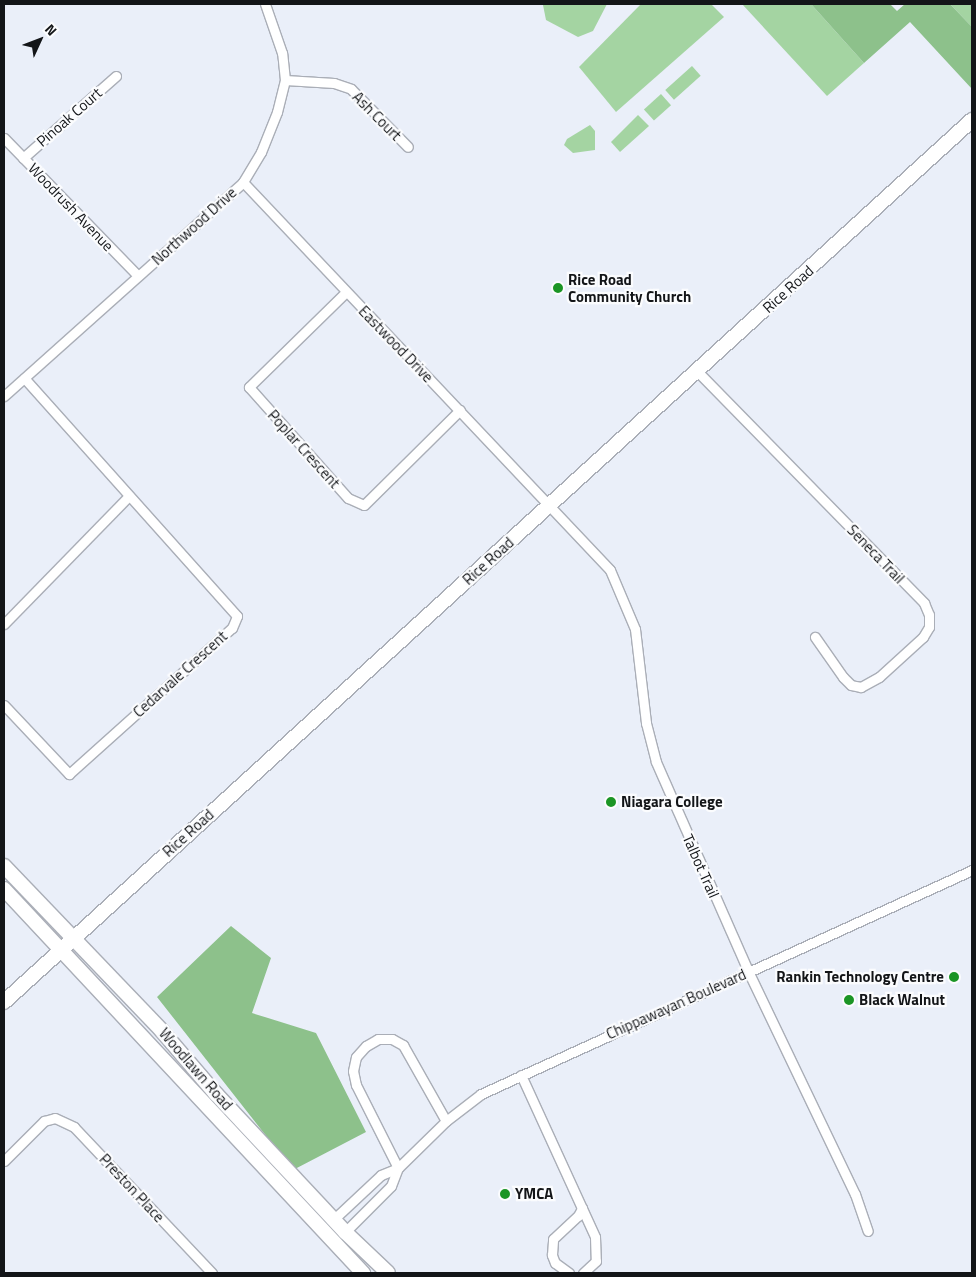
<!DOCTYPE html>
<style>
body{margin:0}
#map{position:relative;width:976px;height:1277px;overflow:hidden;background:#eaeff9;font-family:"Titillium Web",sans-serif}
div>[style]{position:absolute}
.green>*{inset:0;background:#a4d4a2;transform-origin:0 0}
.forest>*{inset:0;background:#8dc18b}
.roads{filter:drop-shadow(1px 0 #aaaeb7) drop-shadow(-1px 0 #aaaeb7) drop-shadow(0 1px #aaaeb7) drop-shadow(0 -1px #aaaeb7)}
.street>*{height:9px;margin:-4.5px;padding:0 4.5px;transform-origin:4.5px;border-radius:4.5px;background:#fff}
.secondary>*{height:14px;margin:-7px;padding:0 7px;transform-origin:7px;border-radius:7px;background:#fff}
.dots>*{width:14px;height:14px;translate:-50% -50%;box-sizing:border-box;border:2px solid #fbfcfe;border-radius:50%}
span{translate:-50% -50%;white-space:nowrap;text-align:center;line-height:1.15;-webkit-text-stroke:4.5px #fbfcfe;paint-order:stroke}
.street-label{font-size:15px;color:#131518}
.poi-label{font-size:15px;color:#131518;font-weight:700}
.left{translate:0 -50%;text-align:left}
.right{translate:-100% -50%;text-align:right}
.frame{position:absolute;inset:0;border:5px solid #131518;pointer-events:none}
.north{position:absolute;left:15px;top:15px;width:50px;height:50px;-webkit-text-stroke:4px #fbfcfe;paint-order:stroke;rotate:47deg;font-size:14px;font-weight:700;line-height:20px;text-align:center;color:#131518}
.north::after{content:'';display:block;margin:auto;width:18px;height:22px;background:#131518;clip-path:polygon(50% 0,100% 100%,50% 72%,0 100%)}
</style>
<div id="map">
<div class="green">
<i style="clip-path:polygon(607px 4px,593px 31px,578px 37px,546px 20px,543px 5px)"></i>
<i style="clip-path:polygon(641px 4px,711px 4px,724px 17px,616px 112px,579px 67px)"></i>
<i style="clip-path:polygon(742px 4px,811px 4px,864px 63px,827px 96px)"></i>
<i style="clip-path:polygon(950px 4px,972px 4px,972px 27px)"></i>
<i style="left:692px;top:66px;width:13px;height:36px;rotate:48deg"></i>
<i style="left:661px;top:94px;width:15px;height:23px;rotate:48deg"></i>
<i style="clip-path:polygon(638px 115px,649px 126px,620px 152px,611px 142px)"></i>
<i style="clip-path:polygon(590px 125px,595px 131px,595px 150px,573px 153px,564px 145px,567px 139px)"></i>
</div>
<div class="forest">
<i style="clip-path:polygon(811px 4px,890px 4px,897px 11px,905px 4px,950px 4px,972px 27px,972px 89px,910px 22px,864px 63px)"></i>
<i style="clip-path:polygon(231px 926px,271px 958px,252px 1013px,316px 1033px,366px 1132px,293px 1170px,157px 997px)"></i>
</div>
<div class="roads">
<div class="street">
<i style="left:285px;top:80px;width:49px;rotate:3.5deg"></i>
<i style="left:334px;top:83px;width:18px;rotate:19deg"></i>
<i style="left:351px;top:89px;width:81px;rotate:45.5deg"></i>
<i style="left:4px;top:138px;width:192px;rotate:45.8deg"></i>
<i style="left:23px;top:158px;width:124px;rotate:-41.4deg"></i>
<i style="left:243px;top:182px;width:534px;rotate:46.59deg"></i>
<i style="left:610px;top:570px;width:64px;rotate:67deg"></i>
<i style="left:635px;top:629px;width:95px;rotate:83.3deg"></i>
<i style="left:646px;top:723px;width:40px;rotate:75.6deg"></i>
<i style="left:656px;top:762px;width:228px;rotate:66.2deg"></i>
<i style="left:748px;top:971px;width:247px;rotate:64.4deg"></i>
<i style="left:855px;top:1194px;width:39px;rotate:71deg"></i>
<i style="left:346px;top:292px;width:136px;rotate:135.6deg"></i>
<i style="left:249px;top:387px;width:149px;rotate:48.3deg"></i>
<i style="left:348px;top:498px;width:17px;rotate:24deg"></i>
<i style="left:364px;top:505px;width:135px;rotate:-44.7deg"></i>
<i style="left:697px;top:371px;width:325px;rotate:45.6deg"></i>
<i style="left:924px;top:603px;width:13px;rotate:67deg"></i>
<i style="left:929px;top:615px;width:12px;rotate:90deg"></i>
<i style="left:929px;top:627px;width:12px;rotate:121deg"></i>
<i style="left:923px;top:637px;width:59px;rotate:137.7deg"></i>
<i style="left:879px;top:677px;width:21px;rotate:151deg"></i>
<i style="left:861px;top:687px;width:10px;rotate:-169deg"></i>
<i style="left:851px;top:685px;width:11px;rotate:-135deg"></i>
<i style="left:843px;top:677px;width:49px;rotate:-125deg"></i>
<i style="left:4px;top:396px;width:321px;rotate:-41.8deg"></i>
<i style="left:243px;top:182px;width:35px;rotate:-59deg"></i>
<i style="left:261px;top:152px;width:43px;rotate:-68.2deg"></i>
<i style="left:277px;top:112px;width:33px;rotate:-76deg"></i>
<i style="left:285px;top:80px;width:27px;rotate:-96deg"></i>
<i style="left:282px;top:53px;width:52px;rotate:-109.1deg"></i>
<i style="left:4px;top:624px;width:179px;rotate:-45.7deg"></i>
<i style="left:4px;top:705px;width:95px;rotate:46.7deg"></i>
<i style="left:69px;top:774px;width:219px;rotate:-41.9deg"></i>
<i style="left:232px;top:628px;width:13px;rotate:-67deg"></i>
<i style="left:237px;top:616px;width:319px;rotate:-131.8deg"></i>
<i style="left:521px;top:1075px;width:178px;rotate:65.4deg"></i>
<i style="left:595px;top:1237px;width:24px;rotate:88deg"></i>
<i style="left:596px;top:1261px;width:18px;rotate:137deg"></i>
<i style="left:4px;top:1161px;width:57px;rotate:-45deg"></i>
<i style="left:44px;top:1121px;width:11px;rotate:-15deg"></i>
<i style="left:55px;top:1118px;width:21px;rotate:25deg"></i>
<i style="left:74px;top:1127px;width:201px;rotate:46.6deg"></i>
<i style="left:398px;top:1168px;width:93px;rotate:-116.8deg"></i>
<i style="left:356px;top:1085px;width:14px;rotate:-102deg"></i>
<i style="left:353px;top:1071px;width:14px;rotate:-78deg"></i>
<i style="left:356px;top:1057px;width:15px;rotate:-48deg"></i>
<i style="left:366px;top:1046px;width:14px;rotate:-30deg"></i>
<i style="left:378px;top:1039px;width:14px"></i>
<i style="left:392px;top:1039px;width:13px;rotate:29deg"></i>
<i style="left:403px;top:1045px;width:87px;rotate:60.5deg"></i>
<i style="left:334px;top:1219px;width:64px;rotate:-43.1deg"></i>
<i style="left:381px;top:1175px;width:18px;rotate:-22deg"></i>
<i style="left:398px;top:1168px;width:67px;rotate:-44.4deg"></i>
<i style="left:446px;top:1121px;width:44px;rotate:-37.6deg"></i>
<i style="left:481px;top:1094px;width:540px;rotate:-24.52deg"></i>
<i style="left:345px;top:1232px;width:65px;rotate:-45deg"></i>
<i style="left:391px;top:1186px;width:19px;rotate:-69deg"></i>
<i style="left:569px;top:1273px;width:17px;rotate:-144deg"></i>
<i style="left:555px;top:1263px;width:9px;rotate:-111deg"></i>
<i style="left:552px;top:1255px;width:16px;rotate:-86deg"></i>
<i style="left:553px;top:1239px;width:34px;rotate:-43deg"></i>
<i style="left:578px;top:1216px;width:9px;rotate:-63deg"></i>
</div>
<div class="secondary">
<i style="left:4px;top:866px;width:228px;rotate:46.2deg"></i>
<i style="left:162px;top:1031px;width:83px;rotate:49.4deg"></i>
<i style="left:216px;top:1094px;width:189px;rotate:46.9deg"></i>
<i style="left:345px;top:1232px;width:59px;rotate:43.6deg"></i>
<i style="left:4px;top:889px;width:526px;rotate:46.93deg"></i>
<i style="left:4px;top:1002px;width:1310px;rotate:-42.34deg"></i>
</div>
</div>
<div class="dots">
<i style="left:558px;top:288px;background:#1b9525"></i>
<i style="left:611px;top:802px;background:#1b9525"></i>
<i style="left:954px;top:977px;background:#1b9525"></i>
<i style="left:849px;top:1000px;background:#1b9525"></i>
<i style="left:505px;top:1194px;background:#1b9525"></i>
</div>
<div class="street-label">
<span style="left:377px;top:116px;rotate:45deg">Ash Court</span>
<span style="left:69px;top:117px;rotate:-41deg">Pinoak Court</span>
<span style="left:71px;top:207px;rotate:46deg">Woodrush Avenue</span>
<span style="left:194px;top:226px;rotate:-42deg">Northwood Drive</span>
<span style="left:788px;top:289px;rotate:-42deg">Rice Road</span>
<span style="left:396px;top:344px;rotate:46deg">Eastwood Drive</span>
<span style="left:304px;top:449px;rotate:48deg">Poplar Crescent</span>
<span style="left:876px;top:554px;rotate:46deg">Seneca Trail</span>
<span style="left:488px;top:561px;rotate:-42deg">Rice Road</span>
<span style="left:180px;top:674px;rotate:-42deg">Cedarvale Crescent</span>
<span style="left:188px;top:833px;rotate:-42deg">Rice Road</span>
<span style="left:701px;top:866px;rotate:66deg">Talbot Trail</span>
<span style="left:676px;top:1004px;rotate:-24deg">Chippawayan Boulevard</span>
<span style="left:196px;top:1069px;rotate:49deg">Woodlawn Road</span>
<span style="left:132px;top:1188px;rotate:47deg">Preston Place</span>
</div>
<div class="poi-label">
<span class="left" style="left:568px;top:288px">Rice Road<br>Community Church</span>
<span class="left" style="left:621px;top:802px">Niagara College</span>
<span class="right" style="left:944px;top:977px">Rankin Technology Centre</span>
<span class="left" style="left:859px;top:1000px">Black Walnut</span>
<span class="left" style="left:515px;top:1194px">YMCA</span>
</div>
<div class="frame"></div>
<div class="north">N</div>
</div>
